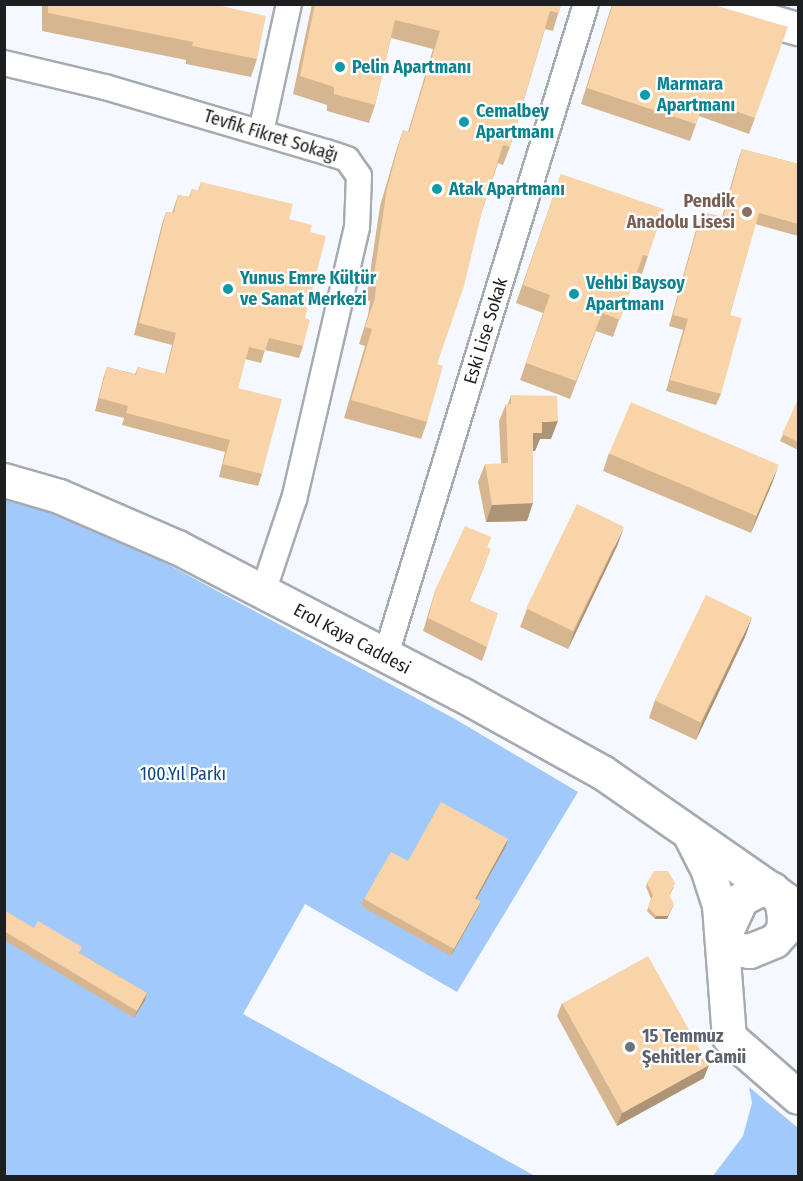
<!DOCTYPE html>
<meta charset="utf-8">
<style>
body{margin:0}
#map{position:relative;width:803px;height:1181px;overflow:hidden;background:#f5f9ff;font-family:"Fira Sans Condensed",sans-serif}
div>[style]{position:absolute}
.green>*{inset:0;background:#a2c9fc}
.roads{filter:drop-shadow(2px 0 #a6abb2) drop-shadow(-2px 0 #a6abb2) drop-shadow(0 2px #a6abb2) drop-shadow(0 -2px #a6abb2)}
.minor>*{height:24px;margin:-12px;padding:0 12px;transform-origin:12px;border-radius:12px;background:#fff}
.tertiary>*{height:32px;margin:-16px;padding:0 16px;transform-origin:16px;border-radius:16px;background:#fff}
.primary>*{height:33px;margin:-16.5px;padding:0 16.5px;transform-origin:16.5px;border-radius:16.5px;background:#fff}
.wall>*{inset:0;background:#d6b690}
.shaded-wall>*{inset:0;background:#ae9476}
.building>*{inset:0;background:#f9d4a8;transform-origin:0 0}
.dots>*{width:16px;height:16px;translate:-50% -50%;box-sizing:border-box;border:3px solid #fff;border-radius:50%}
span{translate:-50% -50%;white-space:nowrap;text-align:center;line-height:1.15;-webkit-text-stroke:4.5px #fff;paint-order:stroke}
.culture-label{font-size:18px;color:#0d838f;font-weight:700}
.left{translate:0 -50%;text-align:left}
.street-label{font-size:18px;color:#1d1f21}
.education-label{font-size:18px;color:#785e54;font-weight:700}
.right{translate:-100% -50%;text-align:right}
.park-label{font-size:18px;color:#0f4685}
.worship-label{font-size:18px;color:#5b616d;font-weight:700}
.frame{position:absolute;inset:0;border:6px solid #1d1f21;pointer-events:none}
</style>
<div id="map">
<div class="green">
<i style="clip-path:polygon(4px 497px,71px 518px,130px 544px,455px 719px,578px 792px,457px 992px,305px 904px,243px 1014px,535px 1176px,5px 1176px)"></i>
<i style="clip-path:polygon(749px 1087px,798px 1128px,798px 1176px,713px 1176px,743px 1136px,752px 1103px)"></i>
</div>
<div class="roads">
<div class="minor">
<i style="left:4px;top:63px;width:104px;rotate:13.4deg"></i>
<i style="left:105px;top:87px;width:230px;rotate:16.4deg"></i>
<i style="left:326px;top:152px;width:22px;rotate:18deg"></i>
<i style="left:347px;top:159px;width:21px;rotate:55deg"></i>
<i style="left:359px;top:176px;width:51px;rotate:92.2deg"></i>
<i style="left:357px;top:227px;width:279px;rotate:103deg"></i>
<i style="left:294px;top:499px;width:98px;rotate:108.4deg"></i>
<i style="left:261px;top:132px;width:131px;rotate:-77.7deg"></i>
<i style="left:385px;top:658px;width:684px;rotate:-72.92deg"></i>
</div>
<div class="tertiary">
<i style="left:710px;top:4px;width:91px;rotate:15.9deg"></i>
</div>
<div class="primary">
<i style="left:4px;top:480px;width:57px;rotate:16.2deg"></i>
<i style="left:59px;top:496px;width:129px;rotate:23.4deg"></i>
<i style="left:177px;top:547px;width:320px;rotate:27.4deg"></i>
<i style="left:461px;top:694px;width:161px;rotate:29deg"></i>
<i style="left:602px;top:772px;width:239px;rotate:34.8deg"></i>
<i style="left:689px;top:833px;width:39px;rotate:63deg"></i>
<i style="left:707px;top:868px;width:39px;rotate:72deg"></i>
<i style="left:719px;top:905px;width:132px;rotate:85.7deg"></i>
<i style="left:729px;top:1037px;width:91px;rotate:41deg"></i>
<i style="left:772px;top:889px;width:17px;rotate:54deg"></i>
<i style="left:782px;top:903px;width:15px;rotate:82deg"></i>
<i style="left:784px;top:918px;width:13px;rotate:94deg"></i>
<i style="left:783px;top:931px;width:13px;rotate:132deg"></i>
<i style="left:774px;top:941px;width:27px;rotate:158deg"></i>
<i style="left:749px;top:951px;width:15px;rotate:-172deg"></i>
<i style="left:734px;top:949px;width:15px;rotate:-143deg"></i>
<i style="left:722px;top:940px;width:45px;rotate:-65.1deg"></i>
<i style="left:741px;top:899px;width:19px;rotate:-28deg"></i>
<i style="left:758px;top:890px;width:14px;rotate:-4deg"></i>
</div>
</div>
<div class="wall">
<i style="clip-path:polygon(42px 4px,213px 4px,257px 59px,251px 77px,186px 64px,186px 60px,42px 31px)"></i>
<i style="clip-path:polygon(312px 4px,561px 4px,553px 31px,545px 29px,510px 147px,503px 165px,498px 163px,482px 211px,437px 364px,427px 422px,421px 439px,344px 418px,365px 346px,359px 344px,368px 315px,370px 301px,366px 300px,380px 206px,397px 148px,403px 130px,408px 132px,433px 49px,391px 38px,375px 105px,369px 123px,327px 111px,327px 105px,293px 94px)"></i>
<i style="clip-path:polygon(612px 4px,711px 4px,755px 118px,749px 134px,699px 116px,690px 141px,581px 104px)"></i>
<i style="clip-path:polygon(742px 149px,798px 164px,798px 236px,755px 224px,730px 315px,721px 394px,716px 405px,666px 391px,683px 330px,669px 326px,698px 223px,702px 212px,722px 217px,738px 160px)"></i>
<i style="clip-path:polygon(561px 174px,648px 256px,642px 274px,636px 272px,613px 337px,596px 331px,570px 399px,520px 380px,543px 313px,516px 303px)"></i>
<i style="clip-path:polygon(201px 182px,289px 219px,310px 232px,303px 346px,299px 358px,265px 350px,261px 363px,245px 359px,238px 388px,262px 474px,258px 486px,219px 477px,225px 452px,122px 425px,124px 418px,95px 411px,103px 379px,107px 367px,135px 374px,138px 367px,165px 374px,172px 345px,134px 335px,162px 224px,166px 212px,172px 213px,178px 195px,189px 197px,192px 189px,198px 191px)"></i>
<i style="clip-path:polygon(511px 395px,551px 439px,540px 439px,535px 451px,533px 451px,527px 521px,486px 522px,478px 482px,485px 464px,501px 464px,499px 421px,506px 404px,508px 404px)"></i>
<i style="clip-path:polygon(798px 400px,798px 450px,780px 441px)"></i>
<i style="clip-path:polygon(609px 453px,773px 481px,751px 533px,603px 471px)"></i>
<i style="clip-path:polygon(491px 537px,487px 547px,486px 562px,470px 601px,487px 647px,482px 661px,423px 631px,432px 601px,436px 588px)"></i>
<i style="clip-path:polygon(618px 544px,568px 649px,520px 627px,527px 609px)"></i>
<i style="clip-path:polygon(746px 635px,696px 740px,649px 718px,655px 700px)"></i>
<i style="clip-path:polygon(506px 846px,476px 899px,481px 901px,478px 908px,451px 956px,361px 906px,364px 899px,408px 861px)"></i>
<i style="clip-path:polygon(647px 883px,674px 887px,669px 896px,667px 919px,655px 919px,647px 911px,651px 899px,646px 887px)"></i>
<i style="clip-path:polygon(4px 910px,34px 928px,82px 947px,80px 953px,147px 993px,145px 1000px,134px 1018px,4px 940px)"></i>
<i style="clip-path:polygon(562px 1003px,704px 1078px,617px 1126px,557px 1016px)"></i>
</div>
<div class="shaded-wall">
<i style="clip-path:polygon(558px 421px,551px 439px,540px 439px,535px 451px,527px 451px,533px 433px,542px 422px)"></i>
<i style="clip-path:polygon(779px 464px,773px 481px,751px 533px,757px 515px)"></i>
<i style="clip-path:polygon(533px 503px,527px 521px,486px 522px,492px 505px)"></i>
<i style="clip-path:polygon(624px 527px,618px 544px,568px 649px,574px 632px)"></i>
<i style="clip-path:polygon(752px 617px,746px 635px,696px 740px,702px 722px)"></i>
<i style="clip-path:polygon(508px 839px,506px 846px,473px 905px,475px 899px)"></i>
<i style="clip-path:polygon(481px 901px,478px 908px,451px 956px,454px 949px)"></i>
<i style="clip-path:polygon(674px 904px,667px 919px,655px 919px,656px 916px)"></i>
<i style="clip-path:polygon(147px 993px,145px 1000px,134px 1018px,137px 1011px)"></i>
<i style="clip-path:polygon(709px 1065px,704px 1078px,617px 1126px,622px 1113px)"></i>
</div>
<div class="building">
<i style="clip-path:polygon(48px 4px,213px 4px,266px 16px,257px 59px,192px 46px,193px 42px,48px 13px)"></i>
<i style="clip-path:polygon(315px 4px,561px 4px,559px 13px,550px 11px,510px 147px,503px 145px,482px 211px,464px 286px,437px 364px,443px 366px,427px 422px,351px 400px,372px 329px,365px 327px,375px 298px,376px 284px,373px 282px,387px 188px,403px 130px,409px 132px,440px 31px,395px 20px,375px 105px,334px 94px,334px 87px,300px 76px)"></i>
<i style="clip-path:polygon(613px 4px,711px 4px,788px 27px,755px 118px,704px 100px,696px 124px,587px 88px)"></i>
<i style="clip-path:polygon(742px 149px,798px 164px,798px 224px,759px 213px,730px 315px,742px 318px,721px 394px,670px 380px,688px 319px,673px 315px,702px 212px,723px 218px)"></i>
<i style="clip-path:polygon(561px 174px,664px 209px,648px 256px,643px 255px,620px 320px,602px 313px,576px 381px,526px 363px,550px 295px,523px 285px)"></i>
<i style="clip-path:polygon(201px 182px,293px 204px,289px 219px,312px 225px,310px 232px,326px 236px,305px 318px,310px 320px,303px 346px,269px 338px,265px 351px,249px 347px,238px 388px,282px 399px,262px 474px,223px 464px,230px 440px,126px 413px,128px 406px,99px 398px,107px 367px,136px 375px,138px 367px,166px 374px,176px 333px,139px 323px,166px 212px,174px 213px,178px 195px,190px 197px,192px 189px,199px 191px)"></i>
<i style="clip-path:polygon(511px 395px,557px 396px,558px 421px,542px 422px,542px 433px,533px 433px,533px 503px,492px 505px,485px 464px,508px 463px,506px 404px,511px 404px)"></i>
<i style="clip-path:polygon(798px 400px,798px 442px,782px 434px)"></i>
<i style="left:631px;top:402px;width:160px;height:56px;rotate:23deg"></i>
<i style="left:577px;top:504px;width:52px;height:116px;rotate:26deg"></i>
<i style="clip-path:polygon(465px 526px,491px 537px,487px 547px,491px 549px,470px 601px,498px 613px,487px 647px,428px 618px,436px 588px)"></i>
<i style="left:706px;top:595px;width:51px;height:117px;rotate:26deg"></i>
<i style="clip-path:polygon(441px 802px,508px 839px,475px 899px,481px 901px,454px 949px,364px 899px,391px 852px,408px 861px)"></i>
<i style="clip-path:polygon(654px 871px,668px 871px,675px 883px,669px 895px,674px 904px,668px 916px,656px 916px,648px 907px,653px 895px,647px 883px)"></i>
<i style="clip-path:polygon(4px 910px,34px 928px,38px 921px,82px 947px,79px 953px,147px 993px,137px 1011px,4px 931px)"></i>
<i style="left:648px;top:956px;width:125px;height:98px;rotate:61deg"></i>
</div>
<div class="dots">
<i style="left:340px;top:67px;background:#0f9aa8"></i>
<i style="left:645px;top:95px;background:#0f9aa8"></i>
<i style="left:464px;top:122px;background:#0f9aa8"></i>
<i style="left:437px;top:189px;background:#0f9aa8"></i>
<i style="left:747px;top:212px;background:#8d6e63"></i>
<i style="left:228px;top:289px;background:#0f9aa8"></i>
<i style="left:574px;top:294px;background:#0f9aa8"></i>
<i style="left:630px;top:1047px;background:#6b7280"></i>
</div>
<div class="culture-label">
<span class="left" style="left:352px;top:67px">Pelin Apartmanı</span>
<span class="left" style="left:657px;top:95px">Marmara<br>Apartmanı</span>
<span class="left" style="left:476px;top:122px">Cemalbey<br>Apartmanı</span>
<span class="left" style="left:449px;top:189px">Atak Apartmanı</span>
<span class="left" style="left:240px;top:289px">Yunus Emre Kültür<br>ve Sanat Merkezi</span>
<span class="left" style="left:586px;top:294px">Vehbi Baysoy<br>Apartmanı</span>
</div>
<div class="street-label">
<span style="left:271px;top:136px;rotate:17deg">Tevfik Fikret Sokağı</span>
<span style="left:486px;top:331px;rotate:-73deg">Eski Lise Sokak</span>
<span style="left:352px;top:639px;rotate:28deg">Erol Kaya Caddesi</span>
</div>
<div class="education-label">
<span class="right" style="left:735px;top:212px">Pendik<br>Anadolu Lisesi</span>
</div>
<div class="park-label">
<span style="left:183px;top:774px">100.Yıl Parkı</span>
</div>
<div class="worship-label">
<span class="left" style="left:642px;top:1047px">15 Temmuz<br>Şehitler Camii</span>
</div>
<div class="frame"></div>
</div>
